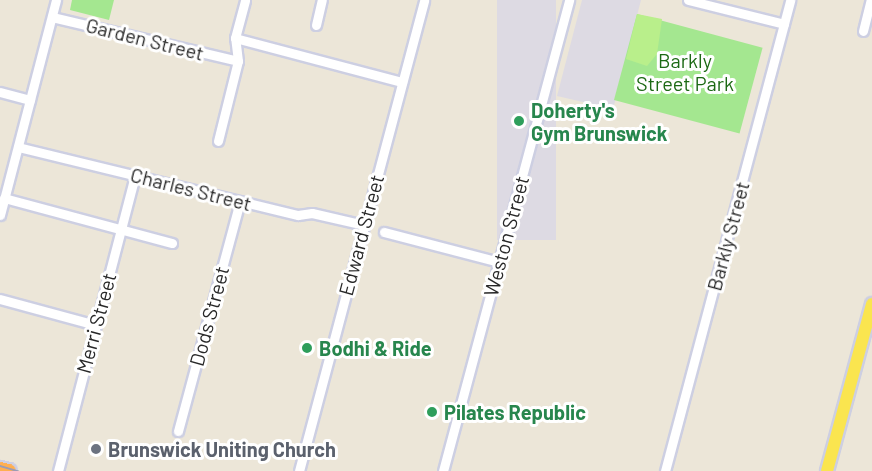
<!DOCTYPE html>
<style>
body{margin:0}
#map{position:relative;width:872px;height:471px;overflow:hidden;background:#ece6d8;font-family:Barlow,sans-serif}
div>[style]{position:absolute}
.industrial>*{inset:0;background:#dddae3;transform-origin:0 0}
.green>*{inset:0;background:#a4e790;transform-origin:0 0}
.pitch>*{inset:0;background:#b9ef8b}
.roads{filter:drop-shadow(2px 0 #cdcfe2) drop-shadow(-2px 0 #cdcfe2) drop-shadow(0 2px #cdcfe2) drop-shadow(0 -2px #cdcfe2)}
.minor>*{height:9px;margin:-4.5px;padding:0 4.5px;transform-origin:4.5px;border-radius:4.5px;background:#fff}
.major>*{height:12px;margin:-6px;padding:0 6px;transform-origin:6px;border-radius:6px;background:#fae54f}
.highway>*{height:14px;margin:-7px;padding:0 7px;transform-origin:7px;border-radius:7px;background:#ffaf50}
.tram>*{height:1.5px;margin:-0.75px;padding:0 0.75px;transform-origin:0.75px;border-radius:0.75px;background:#9b9cb4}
.dots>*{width:16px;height:16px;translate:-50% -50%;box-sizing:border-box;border:3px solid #fff;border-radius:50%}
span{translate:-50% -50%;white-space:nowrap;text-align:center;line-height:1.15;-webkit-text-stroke:6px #fff;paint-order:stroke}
.street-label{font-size:20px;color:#282828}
.park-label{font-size:20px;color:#1c6914}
.leisure-label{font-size:20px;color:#27864d;font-weight:700}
.left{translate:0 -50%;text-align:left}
.worship-label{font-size:20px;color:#5b616d;font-weight:700}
</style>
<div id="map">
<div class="industrial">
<i style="left:497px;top:0;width:59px;height:240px"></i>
<i style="clip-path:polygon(582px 0,641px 0,613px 109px,557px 96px)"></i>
</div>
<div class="green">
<i style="clip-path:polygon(72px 0,114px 0,109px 20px,70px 10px)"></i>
<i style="left:637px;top:14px;width:130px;height:89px;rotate:15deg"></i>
</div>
<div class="pitch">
<i style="clip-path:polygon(637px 14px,662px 19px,657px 54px,647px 66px,626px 59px)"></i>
</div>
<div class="roads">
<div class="minor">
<i style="left:688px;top:0;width:99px;rotate:14deg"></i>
<i style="left:52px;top:17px;width:191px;rotate:13.3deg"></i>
<i style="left:316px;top:25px;width:26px;rotate:-77deg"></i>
<i style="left:863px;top:31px;width:32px;rotate:-76deg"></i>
<i style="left:235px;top:38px;width:173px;rotate:14.8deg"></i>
<i style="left:0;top:92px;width:31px;rotate:15deg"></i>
<i style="left:218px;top:141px;width:82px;rotate:-76deg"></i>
<i style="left:238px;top:61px;width:23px;rotate:-97deg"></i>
<i style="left:235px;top:38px;width:39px;rotate:-75deg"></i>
<i style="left:18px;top:147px;width:288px;rotate:13.7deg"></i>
<i style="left:298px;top:215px;width:14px;rotate:-8deg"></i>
<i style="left:312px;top:213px;width:53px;rotate:13deg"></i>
<i style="left:4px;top:198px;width:174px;rotate:15deg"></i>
<i style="left:0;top:215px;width:222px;rotate:-75.4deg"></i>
<i style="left:384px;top:232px;width:119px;rotate:14.6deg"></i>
<i style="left:0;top:299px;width:99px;rotate:15.2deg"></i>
<i style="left:178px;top:431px;width:238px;rotate:-74.9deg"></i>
<i style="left:58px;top:471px;width:306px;rotate:-75.4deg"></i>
<i style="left:299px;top:471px;width:487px;rotate:-75.1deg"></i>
<i style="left:443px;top:471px;width:488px;rotate:-75deg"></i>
<i style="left:665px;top:471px;width:487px;rotate:-75.1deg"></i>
</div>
<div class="major">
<i style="left:827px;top:471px;width:173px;rotate:-74.9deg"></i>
</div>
<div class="highway">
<i style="left:0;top:469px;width:9px;rotate:13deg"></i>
</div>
</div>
<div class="tram">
<i style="left:0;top:466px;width:19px;rotate:16deg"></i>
</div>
<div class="dots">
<i style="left:519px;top:121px;background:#2e9e5b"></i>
<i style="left:307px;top:348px;background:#2e9e5b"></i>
<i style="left:432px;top:412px;background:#2e9e5b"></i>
<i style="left:96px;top:449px;background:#6b7280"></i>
</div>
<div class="street-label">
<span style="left:145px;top:39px;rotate:14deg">Garden Street</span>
<span style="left:191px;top:189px;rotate:14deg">Charles Street</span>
<span style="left:361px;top:235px;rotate:-75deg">Edward Street</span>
<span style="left:506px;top:236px;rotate:-75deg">Weston Street</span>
<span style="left:728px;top:236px;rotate:-75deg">Barkly Street</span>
<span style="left:209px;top:316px;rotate:-75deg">Dods Street</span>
<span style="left:96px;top:323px;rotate:-75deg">Merri Street</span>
</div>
<div class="park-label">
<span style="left:685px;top:72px">Barkly<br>Street Park</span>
</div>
<div class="leisure-label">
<span class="left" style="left:531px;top:122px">Doherty's<br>Gym Brunswick</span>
<span class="left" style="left:319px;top:348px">Bodhi &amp; Ride</span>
<span class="left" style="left:444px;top:412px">Pilates Republic</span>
</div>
<div class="worship-label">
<span class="left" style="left:108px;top:449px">Brunswick Uniting Church</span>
</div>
</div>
